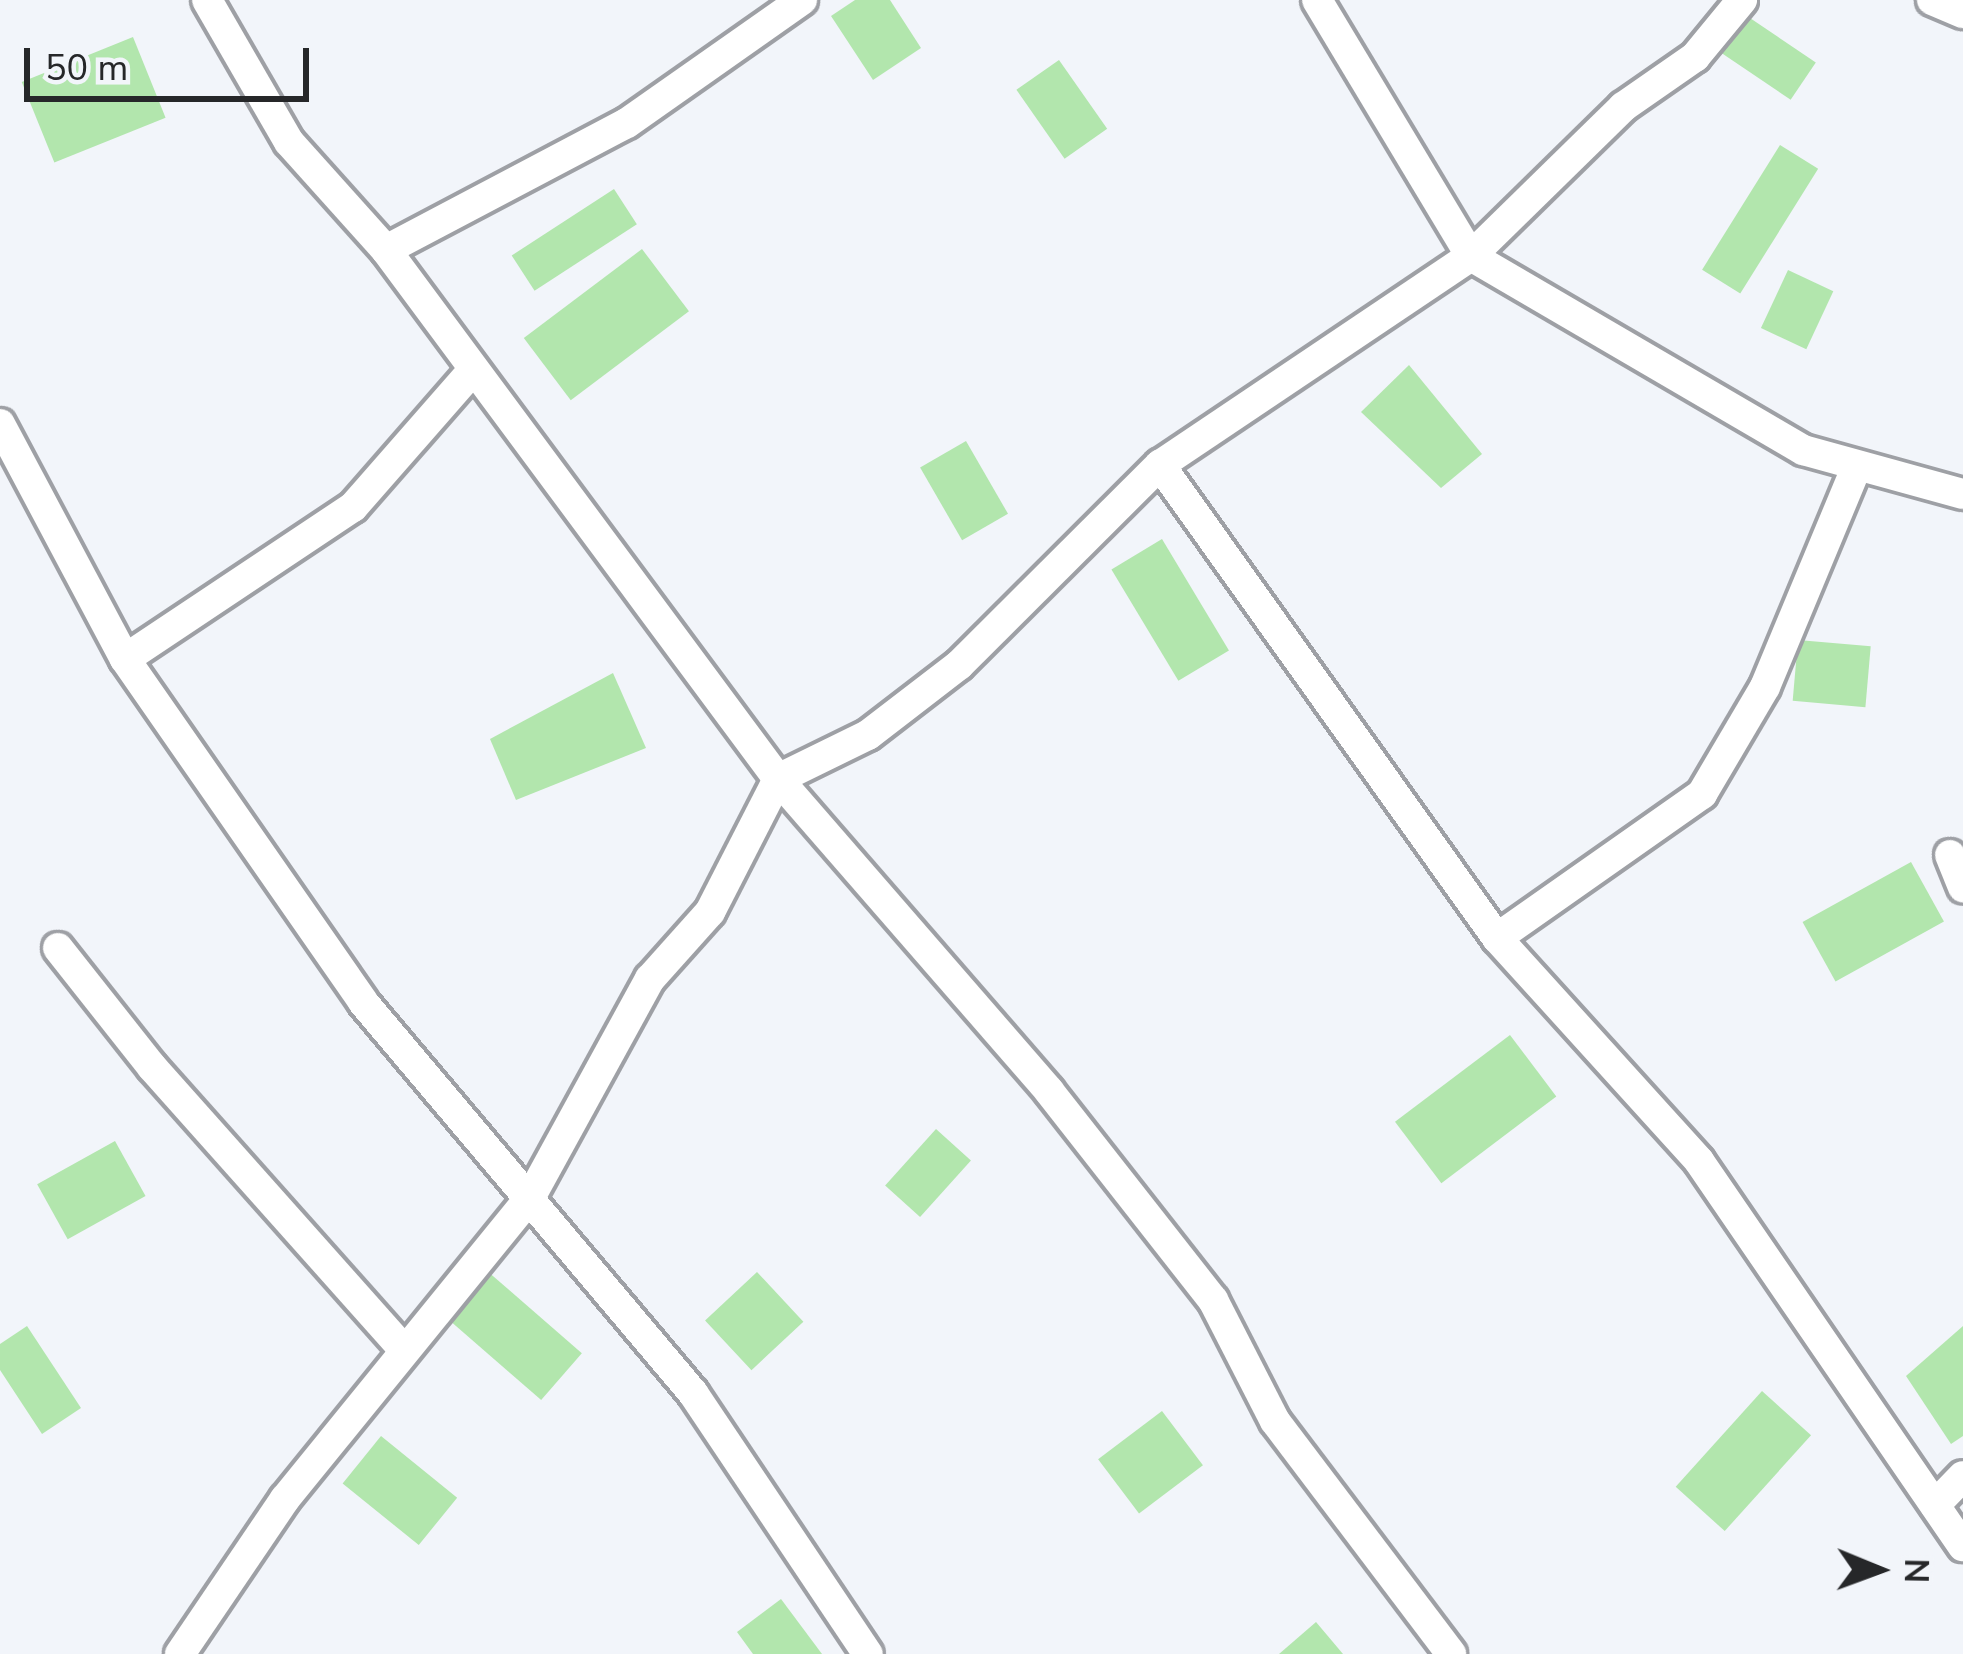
<!DOCTYPE html>
<style>
body{margin:0}
#map{position:relative;width:1963px;height:1654px;overflow:hidden;background:#f2f5fa;font-family:"Nunito Sans",sans-serif}
div>[style]{position:absolute}
.building>*{inset:0;background:#b2e6ad;transform-origin:0 0}
.roads{filter:drop-shadow(3px 0 #9ea0a5) drop-shadow(-3px 0 #9ea0a5) drop-shadow(0 3px #9ea0a5) drop-shadow(0 -3px #9ea0a5)}
.minor>*{height:30px;margin:-15px;padding:0 15px;transform-origin:15px;border-radius:15px;background:#fff}
span{translate:-50% -50%;white-space:nowrap;text-align:center;line-height:1.15;-webkit-text-stroke:10px #f2f5fa;paint-order:stroke}
.north{position:absolute;left:1819px;top:1510px;width:120px;height:120px;-webkit-text-stroke:9px #f2f5fa;paint-order:stroke;rotate:91deg;font-size:33px;font-weight:700;line-height:48px;text-align:center;color:#262729}
.north::after{content:'';display:block;margin:auto;width:42px;height:54px;background:#262729;clip-path:polygon(50% 0,100% 100%,50% 72%,0 100%)}
.scale{position:absolute;left:24px;top:48px;width:285px;height:54px;box-sizing:border-box;border:6px solid #262729;border-top:0;padding-left:15px;font-size:36px;line-height:42px;white-space:nowrap;color:#262729;-webkit-text-stroke:9px #f2f5fa;paint-order:stroke}
</style>
<div id="map">
<div class="building">
<i style="clip-path:polygon(855px 0,890px 0,921px 48px,873px 80px,831px 16px)"></i>
<i style="left:1747px;top:16px;width:83px;height:45px;rotate:34deg"></i>
<i style="left:133px;top:37px;width:87px;height:120px;rotate:68deg"></i>
<i style="left:1059px;top:60px;width:84px;height:52px;rotate:55deg"></i>
<i style="left:1780px;top:145px;width:45px;height:147px;rotate:32deg"></i>
<i style="left:614px;top:189px;width:42px;height:122px;rotate:57deg"></i>
<i style="left:642px;top:249px;width:78px;height:148px;rotate:53deg"></i>
<i style="left:1788px;top:270px;width:50px;height:64px;rotate:25deg"></i>
<i style="clip-path:polygon(1409px 365px,1482px 454px,1441px 488px,1361px 412px)"></i>
<i style="left:966px;top:441px;width:84px;height:53px;rotate:60deg"></i>
<i style="left:1162px;top:539px;width:130px;height:59px;rotate:59deg"></i>
<i style="left:1798px;top:640px;width:73px;height:61px;rotate:5deg"></i>
<i style="clip-path:polygon(613px 673px,646px 748px,516px 800px,490px 739px)"></i>
<i style="left:1911px;top:862px;width:68px;height:124px;rotate:61deg"></i>
<i style="left:1510px;top:1035px;width:77px;height:144px;rotate:53deg"></i>
<i style="left:936px;top:1129px;width:47px;height:76px;rotate:42deg"></i>
<i style="left:115px;top:1141px;width:63px;height:89px;rotate:61deg"></i>
<i style="left:486px;top:1270px;width:127px;height:62px;rotate:41deg"></i>
<i style="left:757px;top:1272px;width:68px;height:71px;rotate:47deg"></i>
<i style="clip-path:polygon(27px 1326px,81px 1408px,42px 1434px,0 1370px,0 1344px)"></i>
<i style="clip-path:polygon(1963px 1326px,1963px 1436px,1951px 1444px,1906px 1376px)"></i>
<i style="left:1762px;top:1391px;width:66px;height:129px;rotate:42deg"></i>
<i style="left:1162px;top:1411px;width:68px;height:80px;rotate:53deg"></i>
<i style="left:381px;top:1436px;width:98px;height:61px;rotate:39deg"></i>
<i style="clip-path:polygon(781px 1599px,822px 1654px,753px 1654px,737px 1632px)"></i>
<i style="clip-path:polygon(1316px 1622px,1343px 1654px,1279px 1654px)"></i>
</div>
<div class="roads">
<div class="minor">
<i style="left:207px;top:0;width:164px;rotate:60deg"></i>
<i style="left:289px;top:142px;width:145px;rotate:48.1deg"></i>
<i style="left:386px;top:250px;width:658px;rotate:53.46deg"></i>
<i style="left:778px;top:779px;width:413px;rotate:49deg"></i>
<i style="left:1049px;top:1091px;width:266px;rotate:51.9deg"></i>
<i style="left:1213px;top:1300px;width:136px;rotate:62.9deg"></i>
<i style="left:1275px;top:1421px;width:292px;rotate:52.9deg"></i>
<i style="left:1317px;top:0;width:299px;rotate:59deg"></i>
<i style="left:1471px;top:256px;width:385px;rotate:30.3deg"></i>
<i style="left:1803px;top:450px;width:166px;rotate:15.4deg"></i>
<i style="left:1932px;top:0;width:34px;rotate:23deg"></i>
<i style="left:386px;top:250px;width:272px;rotate:-27.8deg"></i>
<i style="left:627px;top:123px;width:214px;rotate:-35.1deg"></i>
<i style="left:0;top:424px;width:266px;rotate:62deg"></i>
<i style="left:125px;top:659px;width:417px;rotate:55.2deg"></i>
<i style="left:363px;top:1002px;width:512px;rotate:49.84deg"></i>
<i style="left:693px;top:1393px;width:314px;rotate:56.2deg"></i>
<i style="left:1160px;top:465px;width:581px;rotate:54.53deg"></i>
<i style="left:1497px;top:938px;width:301px;rotate:47.8deg"></i>
<i style="left:1699px;top:1161px;width:467px;rotate:55.6deg"></i>
<i style="left:125px;top:659px;width:274px;rotate:-33.7deg"></i>
<i style="left:353px;top:507px;width:182px;rotate:-48.8deg"></i>
<i style="left:1950px;top:855px;width:35px;rotate:68deg"></i>
<i style="left:1497px;top:938px;width:251px;rotate:-35.1deg"></i>
<i style="left:1702px;top:794px;width:124px;rotate:-59.5deg"></i>
<i style="left:1765px;top:687px;width:237px;rotate:-67.4deg"></i>
<i style="left:58px;top:948px;width:152px;rotate:51.7deg"></i>
<i style="left:152px;top:1067px;width:376px;rotate:48.3deg"></i>
<i style="left:1935px;top:1505px;width:40px;rotate:-46deg"></i>
<i style="left:180px;top:1654px;width:187px;rotate:-55.9deg"></i>
<i style="left:285px;top:1499px;width:388px;rotate:-50.9deg"></i>
<i style="left:530px;top:1198px;width:250px;rotate:-61.3deg"></i>
<i style="left:650px;top:979px;width:90px;rotate:-48.2deg"></i>
<i style="left:710px;top:912px;width:149px;rotate:-62.9deg"></i>
<i style="left:778px;top:779px;width:100px;rotate:-26.1deg"></i>
<i style="left:868px;top:735px;width:115px;rotate:-37.6deg"></i>
<i style="left:959px;top:665px;width:284px;rotate:-44.9deg"></i>
<i style="left:1160px;top:465px;width:375px;rotate:-33.9deg"></i>
<i style="left:1471px;top:256px;width:213px;rotate:-44.4deg"></i>
<i style="left:1623px;top:107px;width:88px;rotate:-34.8deg"></i>
<i style="left:1695px;top:57px;width:74px;rotate:-50.5deg"></i>
</div>
</div>
<div class="north">N</div>
<div class="scale">50 m</div>
</div>
